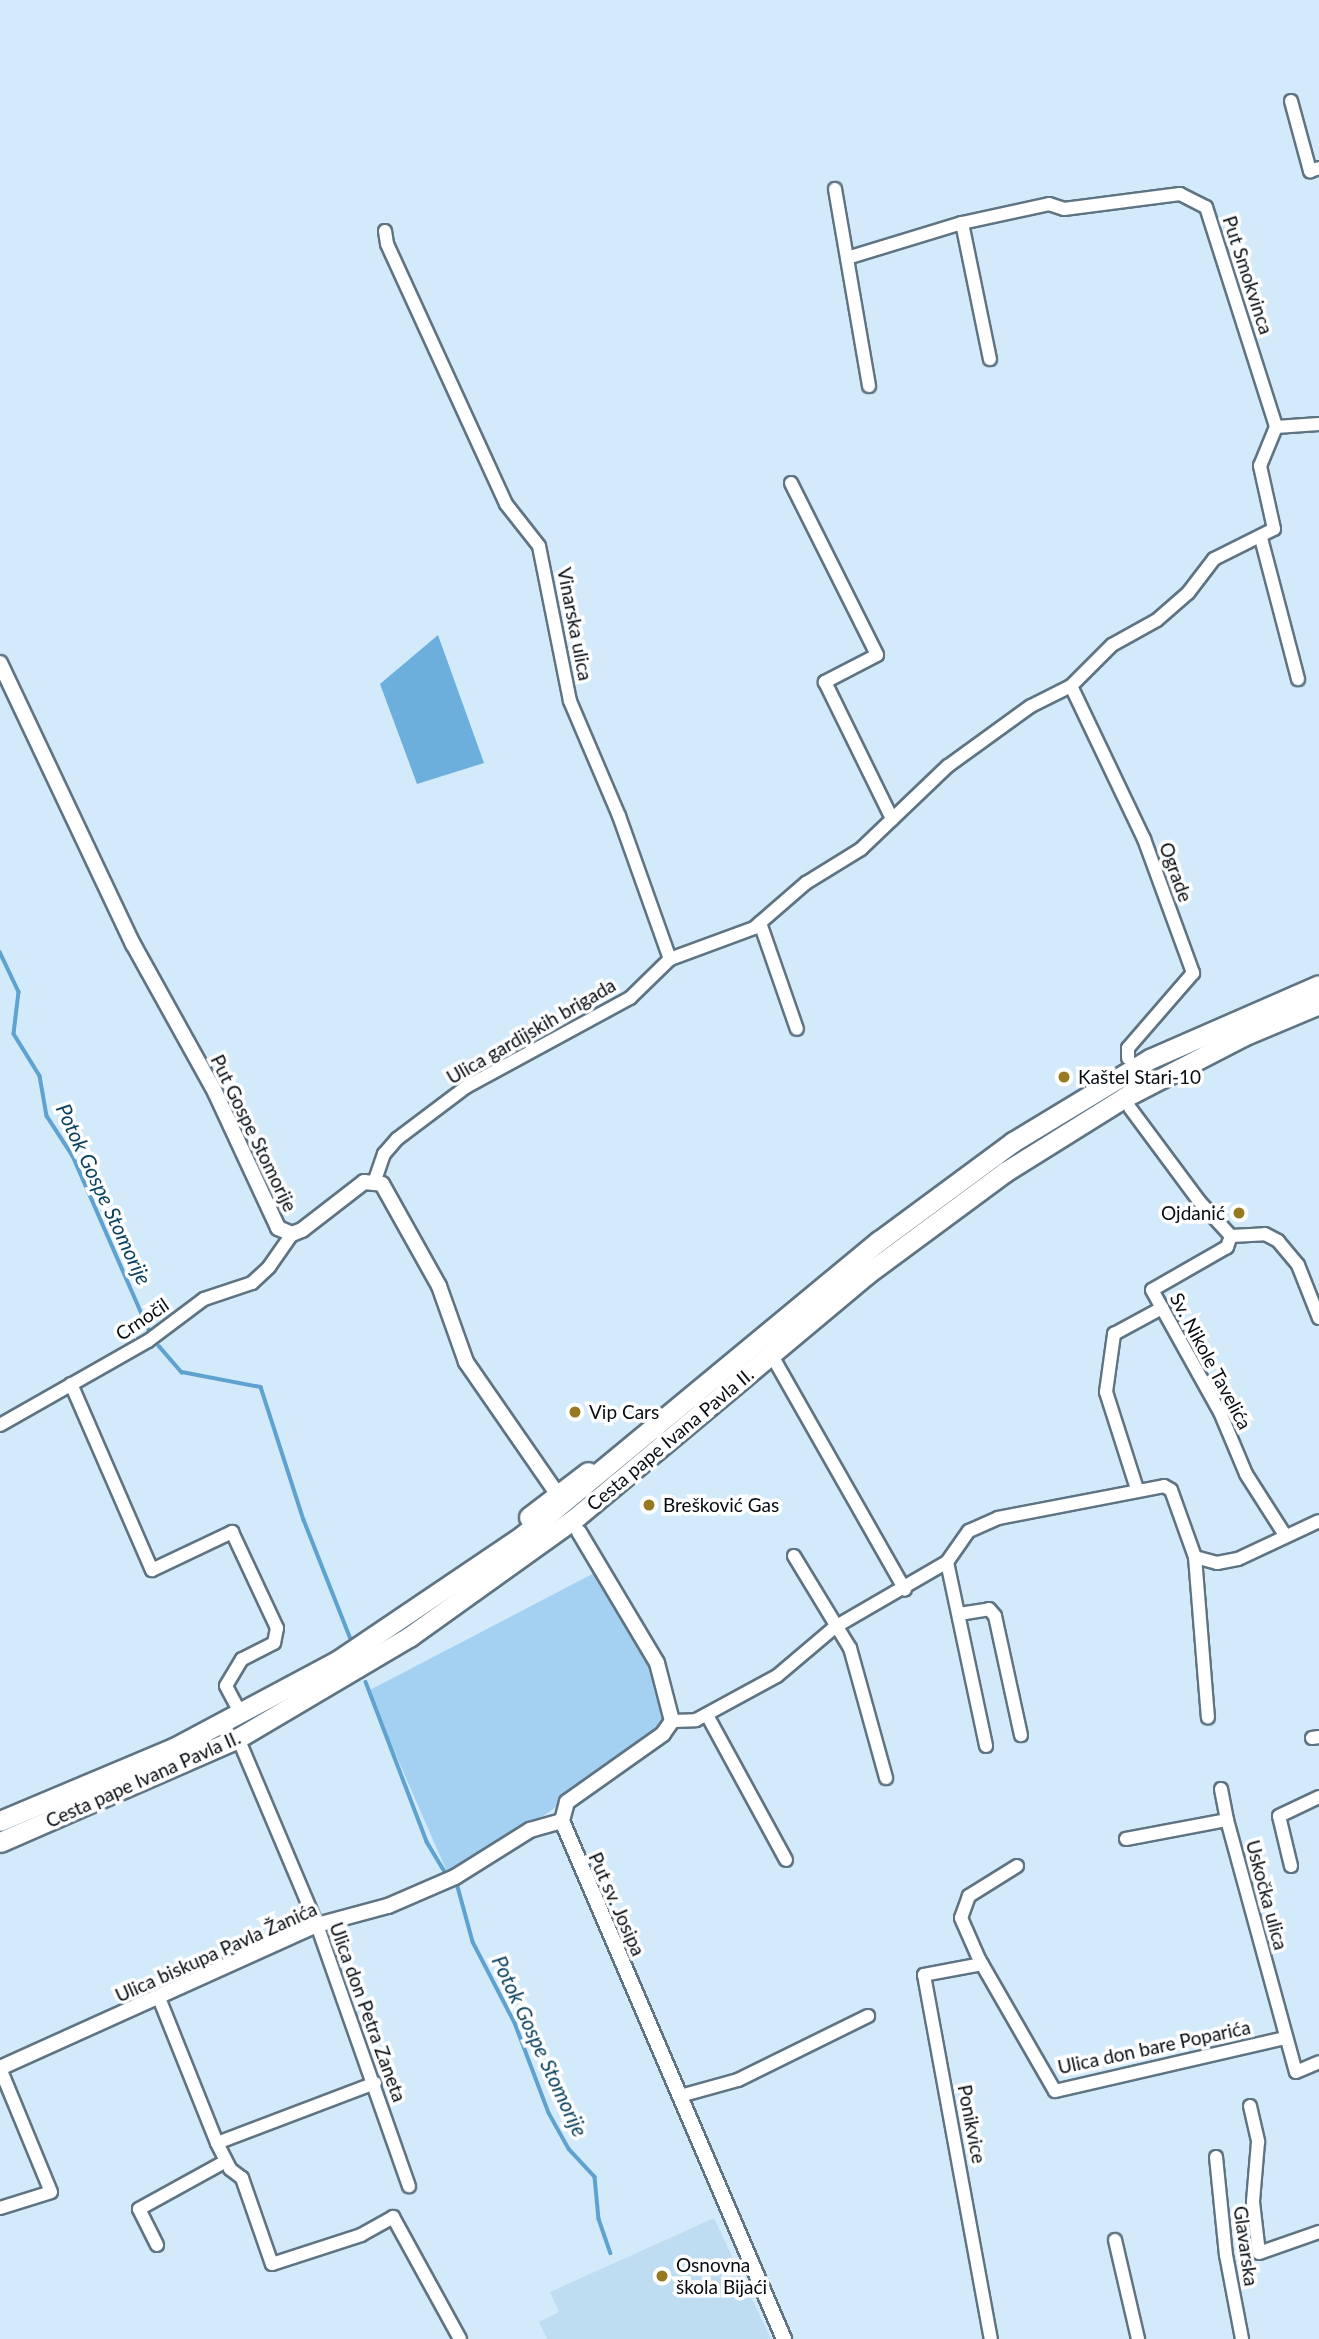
<!DOCTYPE html>
<meta charset="utf-8">
<style>
body{margin:0}
#map{position:relative;width:1319px;height:2339px;overflow:hidden;background:#d3eafb;font-family:Lato,sans-serif}
div>[style]{position:absolute}
.built>*{inset:0;background:#bfddf2}
.green>*{inset:0;background:#a4d1f1}
.forest>*{inset:0;background:#6cafdd}
.stream>*{height:3.5px;margin:-1.75px;padding:0 1.75px;transform-origin:1.75px;border-radius:1.75px;background:#5fa2cf}
.roads{filter:drop-shadow(2px 0 #5f7483) drop-shadow(-2px 0 #5f7483) drop-shadow(0 2px #5f7483) drop-shadow(0 -2px #5f7483)}
.minor>*{height:12px;margin:-6px;padding:0 6px;transform-origin:6px;border-radius:6px;background:#fff}
.tertiary>*{height:14px;margin:-7px;padding:0 7px;transform-origin:7px;border-radius:7px;background:#fff}
.primary>*{height:19px;margin:-9.5px;padding:0 9.5px;transform-origin:9.5px;border-radius:9.5px;background:#fff}
.dots>*{width:19px;height:19px;translate:-50% -50%;box-sizing:border-box;border:4px solid #fff;border-radius:50%}
span{translate:-50% -50%;white-space:nowrap;text-align:center;line-height:1.15;-webkit-text-stroke:7px #fff;paint-order:stroke}
.street-label{font-size:19px;color:#050c12}
.poi-label{font-size:19px;color:#050c12}
.left{translate:0 -50%;text-align:left}
.right{translate:-100% -50%;text-align:right}
.water-label{font-size:21px;color:#0b4260;font-style:italic}
</style>
<div id="map">
<div class="built">
<i style="clip-path:polygon(714px 2218px,771px 2339px,547px 2339px,539px 2322px,559px 2312px,550px 2292px)"></i>
</div>
<div class="green">
<i style="clip-path:polygon(598px 1571px,661px 1685px,668px 1717px,655px 1737px,546px 1814px,448px 1874px,368px 1691px)"></i>
</div>
<div class="forest">
<i style="clip-path:polygon(438px 635px,484px 763px,417px 784px,380px 684px)"></i>
</div>
<div class="stream">
<i style="left:0;top:952px;width:44px;rotate:64.6deg"></i>
<i style="left:19px;top:992px;width:42px;rotate:96.8deg"></i>
<i style="left:14px;top:1034px;width:49px;rotate:58.2deg"></i>
<i style="left:40px;top:1076px;width:41px;rotate:80.1deg"></i>
<i style="left:47px;top:1116px;width:48px;rotate:57deg"></i>
<i style="left:73px;top:1156px;width:192px;rotate:66.4deg"></i>
<i style="left:159px;top:1346px;width:35px;rotate:49deg"></i>
<i style="left:182px;top:1372px;width:80px;rotate:10.8deg"></i>
<i style="left:261px;top:1387px;width:140px;rotate:72.1deg"></i>
<i style="left:304px;top:1520px;width:126px;rotate:68.5deg"></i>
<i style="left:366px;top:1682px;width:171px;rotate:69.1deg"></i>
<i style="left:427px;top:1842px;width:33px;rotate:59deg"></i>
<i style="left:458px;top:1887px;width:57px;rotate:74.7deg"></i>
<i style="left:473px;top:1942px;width:91px;rotate:62.6deg"></i>
<i style="left:515px;top:2023px;width:96px;rotate:69.3deg"></i>
<i style="left:549px;top:2113px;width:41px;rotate:60.9deg"></i>
<i style="left:569px;top:2149px;width:38px;rotate:47deg"></i>
<i style="left:595px;top:2177px;width:42px;rotate:84.6deg"></i>
<i style="left:599px;top:2219px;width:36px;rotate:71deg"></i>
</div>
<div class="roads">
<div class="minor">
<i style="left:1291px;top:101px;width:73px;rotate:74.8deg"></i>
<i style="left:1310px;top:171px;width:9px;rotate:-18deg"></i>
<i style="left:835px;top:189px;width:200px;rotate:80.2deg"></i>
<i style="left:962px;top:223px;width:139px;rotate:78.4deg"></i>
<i style="left:385px;top:231px;width:13px;rotate:81deg"></i>
<i style="left:387px;top:244px;width:286px;rotate:65.4deg"></i>
<i style="left:506px;top:504px;width:53px;rotate:51.8deg"></i>
<i style="left:539px;top:546px;width:158px;rotate:78.7deg"></i>
<i style="left:570px;top:701px;width:125px;rotate:66.9deg"></i>
<i style="left:619px;top:816px;width:152px;rotate:70.4deg"></i>
<i style="left:847px;top:258px;width:120px;rotate:-16.9deg"></i>
<i style="left:962px;top:223px;width:89px;rotate:-12.3deg"></i>
<i style="left:1049px;top:204px;width:16px;rotate:18deg"></i>
<i style="left:1064px;top:209px;width:117px;rotate:-7.4deg"></i>
<i style="left:1180px;top:194px;width:29px;rotate:27deg"></i>
<i style="left:1206px;top:207px;width:231px;rotate:72.3deg"></i>
<i style="left:1276px;top:427px;width:43px;rotate:-4deg"></i>
<i style="left:791px;top:483px;width:192px;rotate:63.4deg"></i>
<i style="left:877px;top:655px;width:59px;rotate:152.6deg"></i>
<i style="left:825px;top:682px;width:153px;rotate:63.9deg"></i>
<i style="left:1261px;top:538px;width:146px;rotate:75.3deg"></i>
<i style="left:1071px;top:686px;width:170px;rotate:64.5deg"></i>
<i style="left:1144px;top:839px;width:143px;rotate:69.9deg"></i>
<i style="left:1193px;top:973px;width:99px;rotate:130.9deg"></i>
<i style="left:1128px;top:1048px;width:10px;rotate:90deg"></i>
<i style="left:760px;top:923px;width:112px;rotate:70.8deg"></i>
<i style="left:1130px;top:1108px;width:116px;rotate:53.4deg"></i>
<i style="left:1199px;top:1201px;width:47px;rotate:47.6deg"></i>
<i style="left:1231px;top:1236px;width:34px;rotate:-3deg"></i>
<i style="left:1265px;top:1234px;width:15px;rotate:28deg"></i>
<i style="left:1278px;top:1241px;width:31px;rotate:50deg"></i>
<i style="left:1298px;top:1265px;width:57px;rotate:68.4deg"></i>
<i style="left:375px;top:1180px;width:28px;rotate:-71deg"></i>
<i style="left:384px;top:1154px;width:20px;rotate:-49deg"></i>
<i style="left:397px;top:1139px;width:86px;rotate:-37deg"></i>
<i style="left:466px;top:1087px;width:187px;rotate:-28.5deg"></i>
<i style="left:630px;top:998px;width:56px;rotate:-44.3deg"></i>
<i style="left:670px;top:959px;width:90px;rotate:-20.3deg"></i>
<i style="left:754px;top:928px;width:69px;rotate:-40.9deg"></i>
<i style="left:806px;top:883px;width:65px;rotate:-31.7deg"></i>
<i style="left:861px;top:849px;width:120px;rotate:-43.7deg"></i>
<i style="left:948px;top:766px;width:102px;rotate:-35.9deg"></i>
<i style="left:1031px;top:706px;width:45px;rotate:-26.6deg"></i>
<i style="left:1071px;top:686px;width:58px;rotate:-45deg"></i>
<i style="left:1112px;top:645px;width:51px;rotate:-29.1deg"></i>
<i style="left:1157px;top:620px;width:41px;rotate:-41.1deg"></i>
<i style="left:1188px;top:593px;width:43px;rotate:-52.6deg"></i>
<i style="left:1214px;top:559px;width:67px;rotate:-26.6deg"></i>
<i style="left:1274px;top:529px;width:65px;rotate:-102.5deg"></i>
<i style="left:1260px;top:466px;width:42px;rotate:-67.7deg"></i>
<i style="left:1231px;top:1236px;width:12px;rotate:110deg"></i>
<i style="left:1227px;top:1247px;width:86px;rotate:150.2deg"></i>
<i style="left:1152px;top:1290px;width:140px;rotate:60.9deg"></i>
<i style="left:1220px;top:1412px;width:67px;rotate:67.2deg"></i>
<i style="left:1246px;top:1474px;width:72px;rotate:57.4deg"></i>
<i style="left:771px;top:1354px;width:271px;rotate:60.4deg"></i>
<i style="left:71px;top:1384px;width:203px;rotate:66.5deg"></i>
<i style="left:152px;top:1570px;width:89px;rotate:-25.4deg"></i>
<i style="left:232px;top:1532px;width:106px;rotate:64.9deg"></i>
<i style="left:277px;top:1628px;width:15px;rotate:101deg"></i>
<i style="left:274px;top:1643px;width:36px;rotate:153deg"></i>
<i style="left:242px;top:1659px;width:31px;rotate:121deg"></i>
<i style="left:226px;top:1686px;width:32px;rotate:62deg"></i>
<i style="left:0;top:1425px;width:170px;rotate:-29.6deg"></i>
<i style="left:148px;top:1341px;width:70px;rotate:-36.9deg"></i>
<i style="left:204px;top:1299px;width:51px;rotate:-18.4deg"></i>
<i style="left:252px;top:1283px;width:23px;rotate:-43deg"></i>
<i style="left:269px;top:1267px;width:40px;rotate:-55.1deg"></i>
<i style="left:1137px;top:1489px;width:102px;rotate:-107.7deg"></i>
<i style="left:1106px;top:1392px;width:59px;rotate:-82.1deg"></i>
<i style="left:1114px;top:1334px;width:55px;rotate:-28.4deg"></i>
<i style="left:794px;top:1556px;width:108px;rotate:58.7deg"></i>
<i style="left:850px;top:1648px;width:135px;rotate:74.5deg"></i>
<i style="left:1195px;top:1557px;width:161px;rotate:85.4deg"></i>
<i style="left:947px;top:1562px;width:188px;rotate:78deg"></i>
<i style="left:959px;top:1614px;width:30px;rotate:-9deg"></i>
<i style="left:989px;top:1609px;width:9px;rotate:49deg"></i>
<i style="left:995px;top:1616px;width:122px;rotate:77.7deg"></i>
<i style="left:707px;top:1715px;width:165px;rotate:61.4deg"></i>
<i style="left:672px;top:1721px;width:24px;rotate:-2deg"></i>
<i style="left:696px;top:1720px;width:92px;rotate:-28.5deg"></i>
<i style="left:777px;top:1676px;width:76px;rotate:-40.2deg"></i>
<i style="left:835px;top:1627px;width:129px;rotate:-30.1deg"></i>
<i style="left:947px;top:1562px;width:38px;rotate:-55deg"></i>
<i style="left:969px;top:1531px;width:32px;rotate:-24deg"></i>
<i style="left:998px;top:1518px;width:169px;rotate:-10.9deg"></i>
<i style="left:1164px;top:1486px;width:8px;rotate:30deg"></i>
<i style="left:1171px;top:1490px;width:71px;rotate:70.3deg"></i>
<i style="left:1195px;top:1557px;width:23px;rotate:15deg"></i>
<i style="left:1217px;top:1563px;width:21px;rotate:-11deg"></i>
<i style="left:1238px;top:1559px;width:89px;rotate:-25.1deg"></i>
<i style="left:238px;top:1738px;width:203px;rotate:67.1deg"></i>
<i style="left:317px;top:1925px;width:277px;rotate:70.6deg"></i>
<i style="left:1312px;top:1738px;width:7px;rotate:-8deg"></i>
<i style="left:1221px;top:1789px;width:32px;rotate:79deg"></i>
<i style="left:1126px;top:1839px;width:103px;rotate:-10.7deg"></i>
<i style="left:1227px;top:1820px;width:261px;rotate:74.7deg"></i>
<i style="left:1296px;top:2072px;width:25px;rotate:-23deg"></i>
<i style="left:1017px;top:1866px;width:57px;rotate:148deg"></i>
<i style="left:969px;top:1896px;width:23px;rotate:110deg"></i>
<i style="left:961px;top:1918px;width:45px;rotate:66.3deg"></i>
<i style="left:979px;top:1959px;width:152px;rotate:60.1deg"></i>
<i style="left:1055px;top:2091px;width:235px;rotate:-13deg"></i>
<i style="left:1291px;top:1866px;width:51px;rotate:-103.5deg"></i>
<i style="left:1279px;top:1816px;width:44px;rotate:-25.4deg"></i>
<i style="left:982px;top:1964px;width:59px;rotate:169.3deg"></i>
<i style="left:924px;top:1975px;width:370px;rotate:79.6deg"></i>
<i style="left:159px;top:1998px;width:156px;rotate:68.2deg"></i>
<i style="left:217px;top:2143px;width:29px;rotate:63deg"></i>
<i style="left:230px;top:2169px;width:15px;rotate:37deg"></i>
<i style="left:242px;top:2178px;width:91px;rotate:70.8deg"></i>
<i style="left:272px;top:2264px;width:94px;rotate:-18deg"></i>
<i style="left:361px;top:2235px;width:37px;rotate:-29deg"></i>
<i style="left:393px;top:2217px;width:139px;rotate:61.2deg"></i>
<i style="left:680px;top:2096px;width:60px;rotate:-15.4deg"></i>
<i style="left:738px;top:2080px;width:145px;rotate:-26.2deg"></i>
<i style="left:1250px;top:2106px;width:37px;rotate:77deg"></i>
<i style="left:1258px;top:2142px;width:60px;rotate:94.8deg"></i>
<i style="left:1253px;top:2202px;width:51px;rotate:83.3deg"></i>
<i style="left:1259px;top:2253px;width:64px;rotate:-19.3deg"></i>
<i style="left:217px;top:2143px;width:169px;rotate:-20.8deg"></i>
<i style="left:1216px;top:2157px;width:99px;rotate:84.2deg"></i>
<i style="left:1226px;top:2255px;width:86px;rotate:79.2deg"></i>
<i style="left:0;top:2208px;width:53px;rotate:-17.4deg"></i>
<i style="left:51px;top:2192px;width:134px;rotate:-112.4deg"></i>
<i style="left:1115px;top:2240px;width:102px;rotate:76.9deg"></i>
<i style="left:157px;top:2245px;width:40px;rotate:-116.6deg"></i>
<i style="left:139px;top:2209px;width:99px;rotate:-28.9deg"></i>
</div>
<div class="tertiary">
<i style="left:0;top:663px;width:311px;rotate:64.7deg"></i>
<i style="left:133px;top:944px;width:169px;rotate:61deg"></i>
<i style="left:215px;top:1092px;width:150px;rotate:65.1deg"></i>
<i style="left:278px;top:1228px;width:15px;rotate:23deg"></i>
<i style="left:292px;top:1234px;width:11px;rotate:-22deg"></i>
<i style="left:302px;top:1230px;width:78px;rotate:-37.7deg"></i>
<i style="left:364px;top:1182px;width:18px;rotate:6deg"></i>
<i style="left:382px;top:1184px;width:117px;rotate:60.8deg"></i>
<i style="left:439px;top:1286px;width:81px;rotate:70.4deg"></i>
<i style="left:466px;top:1362px;width:158px;rotate:55.3deg"></i>
<i style="left:579px;top:1532px;width:152px;rotate:59.2deg"></i>
<i style="left:657px;top:1663px;width:60px;rotate:75.5deg"></i>
<i style="left:672px;top:1721px;width:16px;rotate:125deg"></i>
<i style="left:663px;top:1734px;width:118px;rotate:144.7deg"></i>
<i style="left:567px;top:1802px;width:20px;rotate:105deg"></i>
<i style="left:562px;top:1821px;width:564px;rotate:66.8deg"></i>
<i style="left:0;top:2068px;width:348px;rotate:-24.3deg"></i>
<i style="left:317px;top:1925px;width:73px;rotate:-15deg"></i>
<i style="left:388px;top:1906px;width:73px;rotate:-23.4deg"></i>
<i style="left:455px;top:1877px;width:89px;rotate:-32.1deg"></i>
<i style="left:530px;top:1830px;width:33px;rotate:-16deg"></i>
</div>
<div class="primary">
<i style="left:529px;top:1517px;width:74px;rotate:-37.3deg"></i>
<i style="left:0;top:1821px;width:189px;rotate:-22.8deg"></i>
<i style="left:174px;top:1748px;width:185px;rotate:-28.1deg"></i>
<i style="left:337px;top:1661px;width:223px;rotate:-34deg"></i>
<i style="left:522px;top:1536px;width:463px;rotate:-39.6deg"></i>
<i style="left:879px;top:1241px;width:167px;rotate:-36.5deg"></i>
<i style="left:1013px;top:1142px;width:160px;rotate:-31.2deg"></i>
<i style="left:1150px;top:1059px;width:184px;rotate:-23.6deg"></i>
<i style="left:0;top:1842px;width:260px;rotate:-23.6deg"></i>
<i style="left:238px;top:1738px;width:199px;rotate:-30.6deg"></i>
<i style="left:409px;top:1637px;width:203px;rotate:-35.6deg"></i>
<i style="left:574px;top:1519px;width:382px;rotate:-39.9deg"></i>
<i style="left:867px;top:1274px;width:172px;rotate:-36.5deg"></i>
<i style="left:1005px;top:1172px;width:142px;rotate:-32deg"></i>
<i style="left:1125px;top:1097px;width:133px;rotate:-27.3deg"></i>
<i style="left:1243px;top:1036px;width:82px;rotate:-22.8deg"></i>
</div>
</div>
<div class="dots">
<i style="left:1064px;top:1077px;background:#967921"></i>
<i style="left:1239px;top:1213px;background:#967921"></i>
<i style="left:575px;top:1412px;background:#967921"></i>
<i style="left:649px;top:1505px;background:#967921"></i>
<i style="left:662px;top:2276px;background:#967921"></i>
</div>
<div class="street-label">
<span style="left:1248px;top:275px;rotate:72deg">Put Smokvinca</span>
<span style="left:575px;top:624px;rotate:79deg">Vinarska ulica</span>
<span style="left:1176px;top:872px;rotate:70deg">Ograde</span>
<span style="left:531px;top:1031px;rotate:-30deg">Ulica gardijskih brigada</span>
<span style="left:254px;top:1133px;rotate:64deg">Put Gospe Stomorije</span>
<span style="left:142px;top:1319px;rotate:-34deg">Crnočil</span>
<span style="left:1211px;top:1361px;rotate:62deg">Sv. Nikole Tavelića</span>
<span style="left:670px;top:1439px;rotate:-40deg">Cesta pape Ivana Pavla II.</span>
<span style="left:143px;top:1779px;rotate:-24deg">Cesta pape Ivana Pavla II.</span>
<span style="left:1267px;top:1895px;rotate:75deg">Uskočka ulica</span>
<span style="left:617px;top:1904px;rotate:66deg">Put sv. Josipa</span>
<span style="left:216px;top:1952px;rotate:-24deg">Ulica biskupa Pavla Žanića</span>
<span style="left:368px;top:2012px;rotate:70deg">Ulica don Petra Zaneta</span>
<span style="left:1154px;top:2047px;rotate:-12deg">Ulica don bare Poparića</span>
<span style="left:972px;top:2124px;rotate:79deg">Ponikvice</span>
<span style="left:1246px;top:2246px;rotate:82deg">Glavarska</span>
</div>
<div class="poi-label">
<span class="left" style="left:1078px;top:1077px">Kaštel Stari-10</span>
<span class="right" style="left:1225px;top:1213px">Ojdanić</span>
<span class="left" style="left:589px;top:1412px">Vip Cars</span>
<span class="left" style="left:663px;top:1505px">Brešković Gas</span>
<span class="left" style="left:676px;top:2276px">Osnovna<br>škola Bijaći</span>
</div>
<div class="water-label">
<span style="left:104px;top:1194px;rotate:65deg">Potok Gospe Stomorije</span>
<span style="left:540px;top:2046px;rotate:65deg">Potok Gospe Stomorije</span>
</div>
</div>
